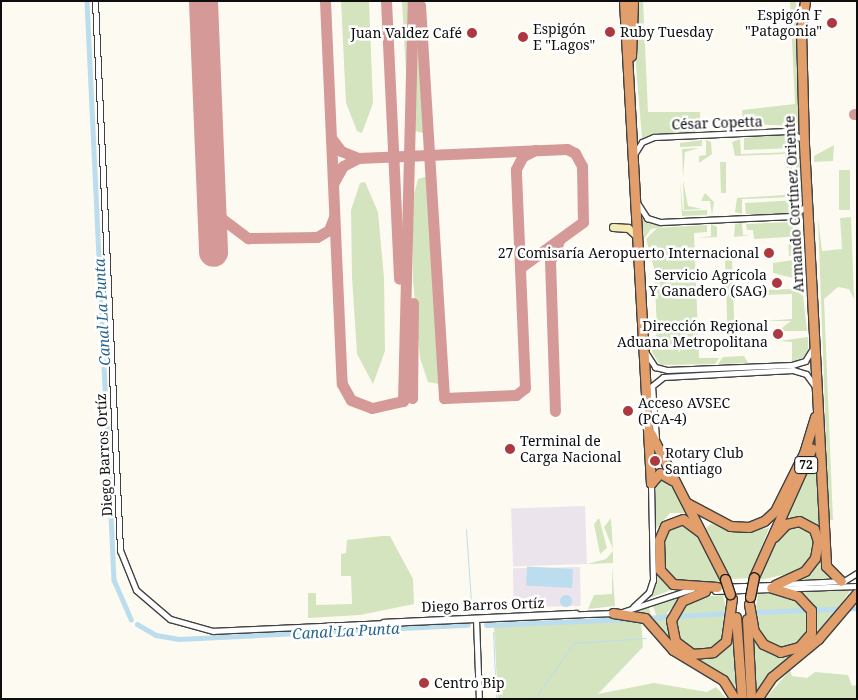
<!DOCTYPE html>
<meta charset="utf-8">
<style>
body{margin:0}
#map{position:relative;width:858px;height:700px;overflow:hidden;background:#fdfbf1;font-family:"Noto Serif",serif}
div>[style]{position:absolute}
.industrial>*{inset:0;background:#ebe4ec;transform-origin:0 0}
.green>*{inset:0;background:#d3e4bf;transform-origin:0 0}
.water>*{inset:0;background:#bcddee;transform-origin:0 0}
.round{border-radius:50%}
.stream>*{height:1px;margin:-0.5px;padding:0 0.5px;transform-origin:0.5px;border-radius:0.5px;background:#bcddee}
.canal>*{height:4.5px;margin:-2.25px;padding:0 2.25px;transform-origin:2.25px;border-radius:2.25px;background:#bcddee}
.taxiway>*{height:11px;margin:-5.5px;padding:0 5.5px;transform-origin:5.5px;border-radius:5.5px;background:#d59a98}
.runway>*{height:29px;margin:-14.5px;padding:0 14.5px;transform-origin:14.5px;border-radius:14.5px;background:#d59a98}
.roads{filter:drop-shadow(1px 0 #414141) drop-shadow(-1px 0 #414141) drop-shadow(0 1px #414141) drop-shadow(0 -1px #414141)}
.street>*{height:5px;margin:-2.5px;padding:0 2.5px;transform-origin:2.5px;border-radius:2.5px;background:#fff}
.secondary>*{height:7px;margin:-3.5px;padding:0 3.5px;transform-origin:3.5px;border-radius:3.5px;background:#f5ecb5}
.highway>*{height:9px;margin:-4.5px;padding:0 4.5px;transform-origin:4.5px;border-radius:4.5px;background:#e29e6b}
.bridges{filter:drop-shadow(1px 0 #1f1f1f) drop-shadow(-1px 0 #1f1f1f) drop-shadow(0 1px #1f1f1f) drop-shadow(0 -1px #1f1f1f)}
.highway-bridge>*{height:9px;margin:-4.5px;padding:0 4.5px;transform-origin:4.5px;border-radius:4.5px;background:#e29e6b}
.dots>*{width:14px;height:14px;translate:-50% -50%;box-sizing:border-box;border:2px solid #fff;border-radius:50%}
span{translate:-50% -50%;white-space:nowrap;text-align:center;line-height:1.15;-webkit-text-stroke:5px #fff;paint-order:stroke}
.shield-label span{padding:1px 4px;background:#fff;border:1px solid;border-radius:4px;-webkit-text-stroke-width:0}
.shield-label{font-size:12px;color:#0e0e0e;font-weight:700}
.poi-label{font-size:14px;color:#0e0e0e}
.right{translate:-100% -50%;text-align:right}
.left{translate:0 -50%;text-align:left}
.street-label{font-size:14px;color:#0e0e0e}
.water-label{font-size:15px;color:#276590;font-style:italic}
.frame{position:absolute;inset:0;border:2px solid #0e0e0e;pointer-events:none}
</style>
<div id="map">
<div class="industrial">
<i style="left:585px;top:506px;width:58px;height:74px;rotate:88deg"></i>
<i style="left:580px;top:567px;width:39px;height:67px;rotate:89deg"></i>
</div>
<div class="green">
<i style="clip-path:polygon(341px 1px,369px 1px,373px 103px,362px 133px,357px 131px,346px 103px)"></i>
<i style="clip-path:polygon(402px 1px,421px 1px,426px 134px,415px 131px,408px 108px)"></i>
<i style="clip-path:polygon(638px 1px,643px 1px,648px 112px,700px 112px,701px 131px,642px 138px,636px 66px)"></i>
<i style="clip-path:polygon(790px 1px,796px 1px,801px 126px,743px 124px,742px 110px,795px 104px)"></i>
<i style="clip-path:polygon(789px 134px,800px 138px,805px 205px,793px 214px,746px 214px,745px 203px,798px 200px,795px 148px,744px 150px,744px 138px)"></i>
<i style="clip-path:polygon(740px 139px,741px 154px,792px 152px,794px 197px,742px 199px,742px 214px,735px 212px,737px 198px,784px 195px,789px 189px,785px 154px,735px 156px,732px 142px)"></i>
<i style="clip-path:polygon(702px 140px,702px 146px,680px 147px,680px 178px,680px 143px)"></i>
<i style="clip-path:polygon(706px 140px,711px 142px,712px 154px,699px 163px,699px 156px,706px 155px)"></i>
<i style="clip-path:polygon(834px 145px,833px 161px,814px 162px,814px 156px)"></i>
<i style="clip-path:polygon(699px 148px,685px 152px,683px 178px,682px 149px)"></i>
<i style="clip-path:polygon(720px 162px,726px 162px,726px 193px,721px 193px)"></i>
<i style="left:839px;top:170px;width:11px;height:40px"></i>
<i style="clip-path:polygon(428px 176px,439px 384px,428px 382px,420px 358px,413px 279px,412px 202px,418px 179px)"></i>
<i style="clip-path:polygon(680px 180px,683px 211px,707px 210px,707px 215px,682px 216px)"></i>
<i style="clip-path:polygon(683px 180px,688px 206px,702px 209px,684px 210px)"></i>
<i style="clip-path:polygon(365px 182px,378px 212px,384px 278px,385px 351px,373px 384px,357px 354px,352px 277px,351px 210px,360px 183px)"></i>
<i style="clip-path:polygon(705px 193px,714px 202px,712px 215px,710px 201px,701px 201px)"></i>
<i style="clip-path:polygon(851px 217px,854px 299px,849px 289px,838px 287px,824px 299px,833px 520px,829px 520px,818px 218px,822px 251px,842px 249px,840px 218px)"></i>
<i style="clip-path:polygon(642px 218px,652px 224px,669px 226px,651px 229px,643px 240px)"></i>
<i style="clip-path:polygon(790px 222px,804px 231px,800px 256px,789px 256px,788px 237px,754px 239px,753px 230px,747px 230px,746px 224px)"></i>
<i style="clip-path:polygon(742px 223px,743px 235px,751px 235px,734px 237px,735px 224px)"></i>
<i style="clip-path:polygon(711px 224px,717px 227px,717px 237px,698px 238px,711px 236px)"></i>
<i style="clip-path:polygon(707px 225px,707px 232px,694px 233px,699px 358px,719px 358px,715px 364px,660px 365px,652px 352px,657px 329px,654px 268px,646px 239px,657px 228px)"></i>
<i style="left:732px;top:258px;width:72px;height:7px;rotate:88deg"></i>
<i style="clip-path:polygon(799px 259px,807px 331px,778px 331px,791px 321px,760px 321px,792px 319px,792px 294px,763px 295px,763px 290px,793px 289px,793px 278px,773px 273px,773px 263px)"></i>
<i style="clip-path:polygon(808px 337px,808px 353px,798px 361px,792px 361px,792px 342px,779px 341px)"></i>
<i style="clip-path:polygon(744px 356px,748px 363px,718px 364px,723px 357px)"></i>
<i style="clip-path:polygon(817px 446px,821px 562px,829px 579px,792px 581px,817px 559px,813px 525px,803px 518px,780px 525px)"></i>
<i style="clip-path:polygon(660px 476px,671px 483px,689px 513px,670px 513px,656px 529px,654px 483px)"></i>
<i style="clip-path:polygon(599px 518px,607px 548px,600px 554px,594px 524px)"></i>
<i style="clip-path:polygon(611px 518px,611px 519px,613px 549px,604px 527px)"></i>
<i style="clip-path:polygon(683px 523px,697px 532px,721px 583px,686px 584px,673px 581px,664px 570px,664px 529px)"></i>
<i style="clip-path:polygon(711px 524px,741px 532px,769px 528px,750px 578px,731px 579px,706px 528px)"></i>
<i style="clip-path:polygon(799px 524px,810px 530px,815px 542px,811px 558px,800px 571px,760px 580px,774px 541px,786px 527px)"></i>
<i style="clip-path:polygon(382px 536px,390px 536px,413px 579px,414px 604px,360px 615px,308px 618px,308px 593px,316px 593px,316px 605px,352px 604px,351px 576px,341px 576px,341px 554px,346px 553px,347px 540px)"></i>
<i style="clip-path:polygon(613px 551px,613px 563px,587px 564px,606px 559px)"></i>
<i style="clip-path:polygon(612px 566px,615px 606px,588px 609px,594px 595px,612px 594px)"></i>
<i style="clip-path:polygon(657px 571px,674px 589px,647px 599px,657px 579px)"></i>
<i style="clip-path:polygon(851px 589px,829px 622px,812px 641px,815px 611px,805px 597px,790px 590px)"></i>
<i style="clip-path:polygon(758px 594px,787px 594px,807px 608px,810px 627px,801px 643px,784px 649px,765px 642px,755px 615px)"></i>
<i style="clip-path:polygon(723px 595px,728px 619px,723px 640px,700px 652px,678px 643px,675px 613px,679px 608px,700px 597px)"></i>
<i style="clip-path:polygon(682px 596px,667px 613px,673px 644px,651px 620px,651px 616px,632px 611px,648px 606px,653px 619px,658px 620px,652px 604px)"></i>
<i style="clip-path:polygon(641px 620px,643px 647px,598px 694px,654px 683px,707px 692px,716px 687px,727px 699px,498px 699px,494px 627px)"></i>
<i style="clip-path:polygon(752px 636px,770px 653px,798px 651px,768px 675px,756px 694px)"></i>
<i style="clip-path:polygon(733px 637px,736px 663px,737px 694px,693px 659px,717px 656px)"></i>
<i style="clip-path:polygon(790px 670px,792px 676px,807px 678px,815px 672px,848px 675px,852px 686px,857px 685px,857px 699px,765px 699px)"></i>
</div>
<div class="water">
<i style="left:573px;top:569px;width:19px;height:46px;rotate:93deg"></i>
<i class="round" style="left:560px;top:595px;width:12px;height:12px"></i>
</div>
<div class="stream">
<i style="left:466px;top:529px;width:73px;rotate:86.1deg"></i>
<i style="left:493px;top:632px;width:67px;rotate:87.4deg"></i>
<i style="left:534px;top:699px;width:69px;rotate:-54.5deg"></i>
<i style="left:574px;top:643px;width:72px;rotate:-4deg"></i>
</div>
<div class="canal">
<i style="left:87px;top:1px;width:580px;rotate:87.33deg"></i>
<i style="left:114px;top:580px;width:43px;rotate:66.4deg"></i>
<i style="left:756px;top:612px;width:101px;rotate:-2.3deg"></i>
<i style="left:644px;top:618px;width:84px;rotate:-3.4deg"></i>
<i style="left:137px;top:624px;width:22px;rotate:30deg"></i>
<i style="left:156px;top:635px;width:23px;rotate:10deg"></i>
<i style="left:179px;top:639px;width:289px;rotate:-2.8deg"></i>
<i style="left:486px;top:625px;width:141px;rotate:-2.4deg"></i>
</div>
<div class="taxiway">
<i style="left:325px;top:1px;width:383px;rotate:87.5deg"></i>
<i style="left:342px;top:384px;width:18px;rotate:61deg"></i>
<i style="left:351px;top:400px;width:22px;rotate:21deg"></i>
<i style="left:372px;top:408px;width:32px;rotate:-13deg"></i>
<i style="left:403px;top:401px;width:400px;rotate:-88.6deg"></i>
<i style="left:386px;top:1px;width:278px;rotate:87.3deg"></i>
<i style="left:420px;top:5px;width:394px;rotate:86.5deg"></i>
<i style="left:444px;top:398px;width:72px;rotate:-2.4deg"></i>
<i style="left:516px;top:395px;width:11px;rotate:-38deg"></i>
<i style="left:525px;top:388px;width:219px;rotate:-92.4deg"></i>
<i style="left:516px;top:169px;width:13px;rotate:-63deg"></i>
<i style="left:522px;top:157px;width:15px;rotate:-28deg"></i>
<i style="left:854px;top:114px;width:3px"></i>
<i style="left:332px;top:139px;width:15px;rotate:53deg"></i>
<i style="left:341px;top:151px;width:18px;rotate:22deg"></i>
<i style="left:358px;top:158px;width:209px;rotate:-2.5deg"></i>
<i style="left:567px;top:149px;width:9px;rotate:27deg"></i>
<i style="left:575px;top:153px;width:15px;rotate:62deg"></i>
<i style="left:582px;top:166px;width:56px;rotate:89deg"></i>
<i style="left:583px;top:222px;width:77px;rotate:144deg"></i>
<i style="left:334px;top:182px;width:18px;rotate:-61deg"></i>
<i style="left:343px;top:166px;width:17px;rotate:-28deg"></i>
<i style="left:212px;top:191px;width:28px;rotate:72deg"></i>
<i style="left:221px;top:218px;width:34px;rotate:37deg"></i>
<i style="left:248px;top:238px;width:69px;rotate:-0.8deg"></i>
<i style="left:317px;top:237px;width:14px;rotate:-30deg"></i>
<i style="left:329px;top:230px;width:14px;rotate:-69deg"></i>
<i style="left:404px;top:385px;width:15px;rotate:58deg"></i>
<i style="left:412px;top:398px;width:95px;rotate:-89.4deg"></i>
<i style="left:555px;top:411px;width:150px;rotate:-91.9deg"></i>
<i style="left:550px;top:261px;width:22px;rotate:-66deg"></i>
</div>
<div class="runway">
<i style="left:203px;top:1px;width:251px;rotate:87.7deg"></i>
</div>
<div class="roads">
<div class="street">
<i style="left:95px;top:1px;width:550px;rotate:87.39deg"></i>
<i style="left:120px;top:550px;width:43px;rotate:68.2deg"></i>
<i style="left:136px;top:590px;width:45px;rotate:40.5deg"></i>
<i style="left:170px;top:619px;width:45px;rotate:15.6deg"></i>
<i style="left:213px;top:631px;width:376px;rotate:-2.6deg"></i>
<i style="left:635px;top:153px;width:13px;rotate:-58deg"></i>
<i style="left:642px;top:142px;width:13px;rotate:-23deg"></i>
<i style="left:654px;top:137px;width:133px;rotate:-2.6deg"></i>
<i style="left:787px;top:131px;width:17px;rotate:28deg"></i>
<i style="left:638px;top:204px;width:17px;rotate:57deg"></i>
<i style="left:647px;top:218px;width:14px;rotate:17deg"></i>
<i style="left:660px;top:222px;width:133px;rotate:-2.6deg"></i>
<i style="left:793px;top:216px;width:16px;rotate:-38deg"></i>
<i style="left:646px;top:353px;width:17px;rotate:57deg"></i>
<i style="left:655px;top:367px;width:12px;rotate:14deg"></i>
<i style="left:667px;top:370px;width:125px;rotate:-2.3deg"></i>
<i style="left:792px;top:365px;width:14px;rotate:-17deg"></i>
<i style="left:805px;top:361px;width:13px;rotate:-58deg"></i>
<i style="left:656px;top:438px;width:52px;rotate:-94.4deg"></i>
<i style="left:652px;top:386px;width:14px;rotate:-39deg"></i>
<i style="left:663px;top:377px;width:130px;rotate:-3.1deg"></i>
<i style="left:793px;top:370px;width:14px;rotate:17deg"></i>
<i style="left:806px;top:374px;width:14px;rotate:54deg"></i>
<i style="left:783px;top:584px;width:61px;rotate:-2.8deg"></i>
<i style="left:844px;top:581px;width:15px;rotate:-32deg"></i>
<i style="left:715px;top:587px;width:59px;rotate:-1.9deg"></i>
<i style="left:715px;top:591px;width:142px;rotate:-2deg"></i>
<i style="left:633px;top:607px;width:22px;rotate:-43deg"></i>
<i style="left:649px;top:592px;width:13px;rotate:-72deg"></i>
<i style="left:653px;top:580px;width:97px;rotate:-91.2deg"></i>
<i style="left:622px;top:612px;width:74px;rotate:-18.2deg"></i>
<i style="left:587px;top:614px;width:27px;rotate:-2deg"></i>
<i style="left:476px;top:619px;width:80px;rotate:87.9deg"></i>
<i style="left:383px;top:622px;width:193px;rotate:-2.7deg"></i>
</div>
<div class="secondary">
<i style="left:613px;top:227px;width:15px;rotate:4deg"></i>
<i style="left:628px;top:228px;width:13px;rotate:42deg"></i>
</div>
<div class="highway">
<i style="left:624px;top:1px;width:483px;rotate:86.8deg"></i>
<i style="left:805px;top:1px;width:29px;rotate:98deg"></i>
<i style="left:801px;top:30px;width:114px;rotate:88.5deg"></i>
<i style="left:804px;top:144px;width:423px;rotate:87deg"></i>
<i style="left:826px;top:566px;width:21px;rotate:45deg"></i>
<i style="left:631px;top:56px;width:55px;rotate:-87.9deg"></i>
<i style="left:651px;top:434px;width:163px;rotate:63deg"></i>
<i style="left:651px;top:483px;width:13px;rotate:-48deg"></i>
<i style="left:660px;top:473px;width:14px;rotate:30deg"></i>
<i style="left:687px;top:503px;width:49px;rotate:28.1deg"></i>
<i style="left:730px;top:526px;width:19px;rotate:3deg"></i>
<i style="left:749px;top:527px;width:16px;rotate:-22deg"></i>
<i style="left:764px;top:521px;width:15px;rotate:-42deg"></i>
<i style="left:775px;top:511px;width:65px;rotate:-63.4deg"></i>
<i style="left:804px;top:453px;width:38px;rotate:-73deg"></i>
<i style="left:700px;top:532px;width:21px;rotate:-143deg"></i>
<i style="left:683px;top:519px;width:19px;rotate:159deg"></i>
<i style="left:665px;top:526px;width:15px;rotate:113deg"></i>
<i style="left:659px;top:540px;width:30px;rotate:88deg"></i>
<i style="left:660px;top:570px;width:19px;rotate:47deg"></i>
<i style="left:673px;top:584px;width:44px;rotate:3.9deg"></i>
<i style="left:774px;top:537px;width:18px;rotate:-47deg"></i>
<i style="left:786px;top:524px;width:13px;rotate:-13deg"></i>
<i style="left:799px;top:521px;width:17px;rotate:28deg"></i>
<i style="left:814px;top:529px;width:13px;rotate:72deg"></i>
<i style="left:818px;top:541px;width:17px;rotate:100deg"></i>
<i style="left:815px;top:558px;width:16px;rotate:128deg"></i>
<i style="left:805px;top:571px;width:33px;rotate:155deg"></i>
<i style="left:754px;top:577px;width:141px;rotate:-65.8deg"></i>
<i style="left:705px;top:591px;width:25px;rotate:157deg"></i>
<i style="left:682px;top:601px;width:22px;rotate:120deg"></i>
<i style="left:671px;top:620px;width:21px;rotate:79deg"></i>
<i style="left:675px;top:641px;width:21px;rotate:37deg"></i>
<i style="left:692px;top:654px;width:21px;rotate:-5deg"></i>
<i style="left:713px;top:652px;width:17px;rotate:-40deg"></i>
<i style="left:726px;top:641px;width:43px;rotate:-82.1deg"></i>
<i style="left:749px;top:604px;width:27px;rotate:80deg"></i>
<i style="left:754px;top:631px;width:16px;rotate:55deg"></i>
<i style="left:763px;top:644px;width:19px;rotate:25deg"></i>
<i style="left:780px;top:652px;width:20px;rotate:-15deg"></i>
<i style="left:799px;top:647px;width:18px;rotate:-49deg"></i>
<i style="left:811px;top:633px;width:23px;rotate:-90deg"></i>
<i style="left:811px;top:610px;width:19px;rotate:-133deg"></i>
<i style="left:798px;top:596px;width:28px;rotate:-163deg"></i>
<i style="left:613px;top:613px;width:32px;rotate:9deg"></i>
<i style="left:645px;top:618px;width:43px;rotate:48.8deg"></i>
<i style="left:673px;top:650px;width:58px;rotate:31deg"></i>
<i style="left:723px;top:680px;width:22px;rotate:58deg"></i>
<i style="left:736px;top:617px;width:82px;rotate:85.8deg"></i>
<i style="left:747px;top:619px;width:80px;rotate:87.1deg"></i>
<i style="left:757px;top:699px;width:27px;rotate:-56deg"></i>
<i style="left:772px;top:677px;width:60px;rotate:-39.6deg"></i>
<i style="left:818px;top:639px;width:60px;rotate:-49.7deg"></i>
</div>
</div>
<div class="bridges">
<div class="highway-bridge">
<i style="left:725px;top:579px;width:16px;rotate:72deg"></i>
<i style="left:750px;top:597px;width:20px;rotate:-79deg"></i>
</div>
</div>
<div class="dots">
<i style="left:832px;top:23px;background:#ad3840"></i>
<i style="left:610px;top:32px;background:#ad3840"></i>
<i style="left:472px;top:33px;background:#ad3840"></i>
<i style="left:523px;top:37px;background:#ad3840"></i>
<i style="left:769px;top:253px;background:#ad3840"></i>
<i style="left:777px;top:283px;background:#ad3840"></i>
<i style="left:778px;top:334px;background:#ad3840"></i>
<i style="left:628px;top:411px;background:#ad3840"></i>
<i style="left:510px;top:449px;background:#ad3840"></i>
<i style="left:655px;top:461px;background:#ad3840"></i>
<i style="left:424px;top:683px;background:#ad3840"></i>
</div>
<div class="shield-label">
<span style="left:806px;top:465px">72</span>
</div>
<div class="poi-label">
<span class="right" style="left:822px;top:23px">Espigón F<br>"Patagonia"</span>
<span class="left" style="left:533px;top:37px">Espigón<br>E "Lagos"</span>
<span class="left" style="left:620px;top:32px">Ruby Tuesday</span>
<span class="right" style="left:462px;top:33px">Juan Valdez Café</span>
<span class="right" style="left:759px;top:253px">27 Comisaría Aeropuerto Internacional</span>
<span class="right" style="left:767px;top:283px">Servicio Agrícola<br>Y Ganadero (SAG)</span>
<span class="right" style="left:768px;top:334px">Dirección Regional<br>Aduana Metropolitana</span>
<span class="left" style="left:638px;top:411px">Acceso AVSEC<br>(PCA-4)</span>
<span class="left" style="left:520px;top:449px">Terminal de<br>Carga Nacional</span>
<span class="left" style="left:665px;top:461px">Rotary Club<br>Santiago</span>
<span class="left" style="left:434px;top:683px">Centro Bip</span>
</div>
<div class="street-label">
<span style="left:717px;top:123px;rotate:-2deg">César Copetta</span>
<span style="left:794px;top:204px;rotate:-93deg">Armando Cortínez Oriente</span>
<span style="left:104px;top:455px;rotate:-93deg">Diego Barros Ortíz</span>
<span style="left:483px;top:605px;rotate:-2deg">Diego Barros Ortíz</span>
</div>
<div class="water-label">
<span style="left:102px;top:312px;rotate:-93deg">Canal La Punta</span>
<span style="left:346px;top:631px;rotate:-3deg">Canal La Punta</span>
</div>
<div class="frame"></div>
</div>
